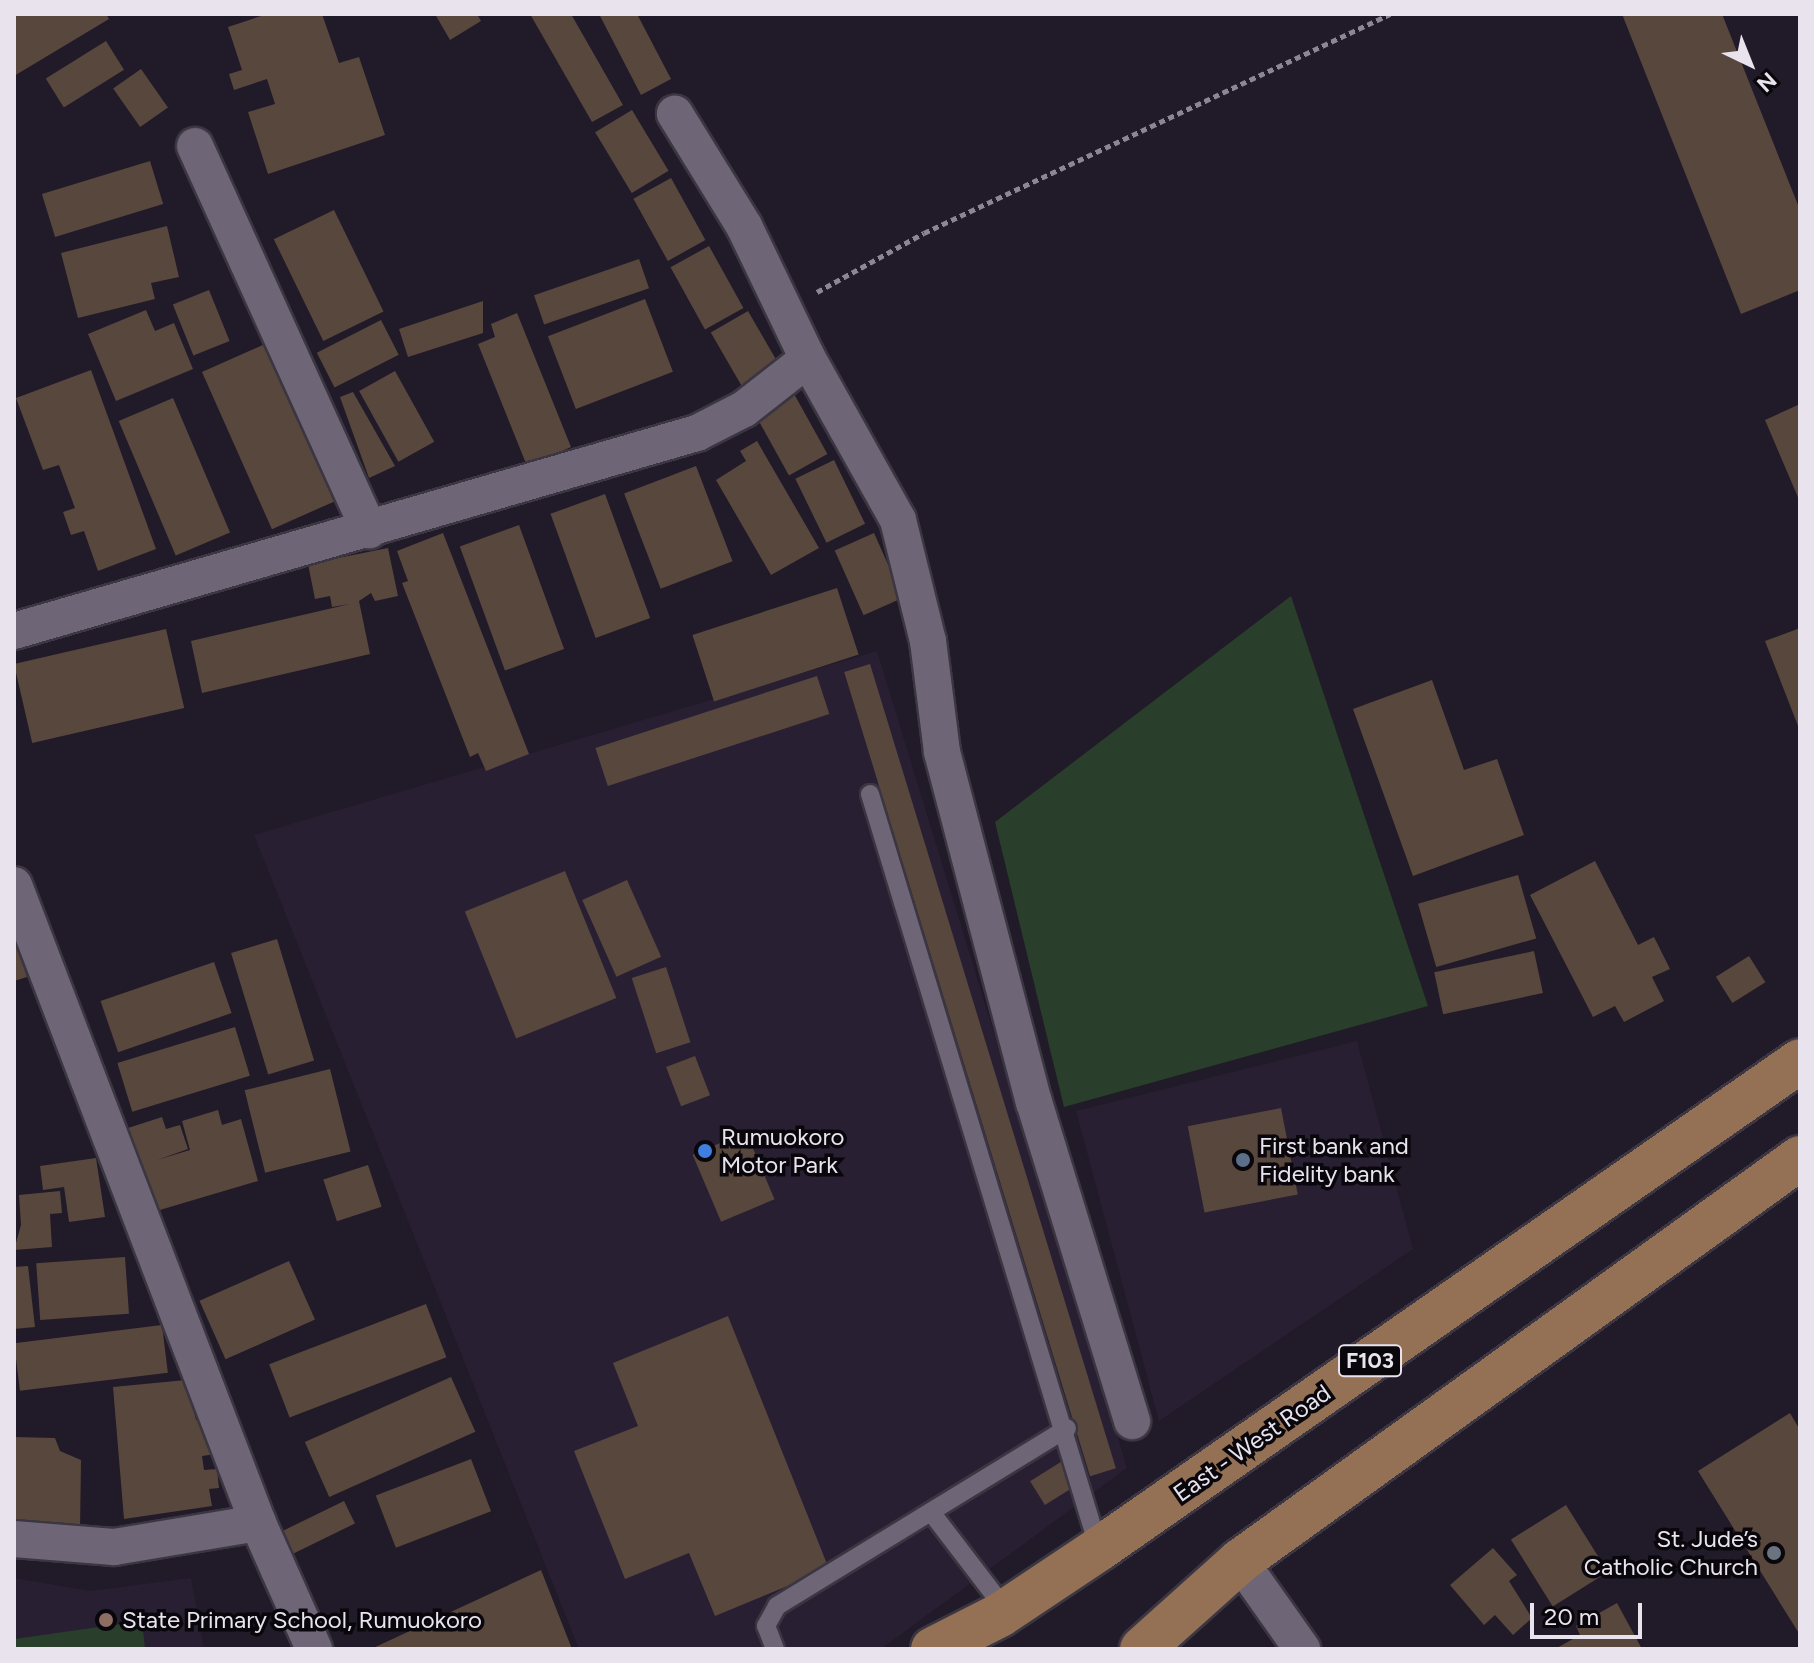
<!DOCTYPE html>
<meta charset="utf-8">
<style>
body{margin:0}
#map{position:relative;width:1814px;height:1663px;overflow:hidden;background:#211a28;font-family:Figtree,sans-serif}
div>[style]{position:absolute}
.built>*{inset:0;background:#291f33}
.green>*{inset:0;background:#293f2b}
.building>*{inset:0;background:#58473d;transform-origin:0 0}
.path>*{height:5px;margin-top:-2.5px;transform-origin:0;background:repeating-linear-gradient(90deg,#8d8793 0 6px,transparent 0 10px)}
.roads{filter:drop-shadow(2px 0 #3b3641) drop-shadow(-2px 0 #3b3641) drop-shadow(0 2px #3b3641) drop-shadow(0 -2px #3b3641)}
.service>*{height:18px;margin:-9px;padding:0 9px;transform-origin:9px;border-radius:9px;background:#6e6677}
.minor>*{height:36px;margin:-18px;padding:0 18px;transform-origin:18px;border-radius:18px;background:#6e6677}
.primary>*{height:44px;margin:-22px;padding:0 22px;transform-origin:22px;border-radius:22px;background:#947154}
.dots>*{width:22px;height:22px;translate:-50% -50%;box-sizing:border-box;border:4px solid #09060c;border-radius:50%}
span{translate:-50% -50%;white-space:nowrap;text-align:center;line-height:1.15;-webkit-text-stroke:7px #09060c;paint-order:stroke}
.shield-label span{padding:2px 6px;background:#09060c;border:2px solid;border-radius:6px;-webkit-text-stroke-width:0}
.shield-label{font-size:22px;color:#e8e3ed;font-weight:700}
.poi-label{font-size:24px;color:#e8e3ed}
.left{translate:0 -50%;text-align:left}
.right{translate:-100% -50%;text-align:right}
.street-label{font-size:24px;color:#e8e3ed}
.frame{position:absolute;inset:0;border:16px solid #e8e3ed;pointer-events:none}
.north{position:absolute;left:1710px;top:24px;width:80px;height:80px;-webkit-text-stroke:6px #09060c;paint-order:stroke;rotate:137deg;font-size:22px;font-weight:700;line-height:32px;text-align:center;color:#e8e3ed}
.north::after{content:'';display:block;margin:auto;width:28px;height:36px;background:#e8e3ed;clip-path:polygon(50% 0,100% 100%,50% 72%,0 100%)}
.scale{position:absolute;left:1530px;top:1603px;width:112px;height:36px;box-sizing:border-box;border:4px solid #e8e3ed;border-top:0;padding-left:10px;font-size:24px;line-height:28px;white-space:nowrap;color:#e8e3ed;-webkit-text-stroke:6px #09060c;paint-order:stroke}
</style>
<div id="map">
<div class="built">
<i style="clip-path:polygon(877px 651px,1127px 1468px,881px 1649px,579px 1649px,254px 835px)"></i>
<i style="clip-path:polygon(1357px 1041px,1413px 1249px,1159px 1421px,1076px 1111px)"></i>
<i style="clip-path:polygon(14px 1578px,90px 1591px,191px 1578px,204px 1649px,14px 1649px)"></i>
</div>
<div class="green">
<i style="clip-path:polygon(1291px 596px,1428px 1006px,1064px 1107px,995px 822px)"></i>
<i style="clip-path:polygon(142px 1621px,145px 1649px,14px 1649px,14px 1639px)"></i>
</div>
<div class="building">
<i style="clip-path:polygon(106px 14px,109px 19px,14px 76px,14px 15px)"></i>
<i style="clip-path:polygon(267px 14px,322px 14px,339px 63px,359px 57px,385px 135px,268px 174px,248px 112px,275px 104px,267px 79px,234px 90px,229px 74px,242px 70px,228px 27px)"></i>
<i style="clip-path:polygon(435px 14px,477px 14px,481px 21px,450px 40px)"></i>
<i style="clip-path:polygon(530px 14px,571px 14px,623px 105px,592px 122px)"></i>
<i style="clip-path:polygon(599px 14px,637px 14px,671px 79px,641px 95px)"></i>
<i style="clip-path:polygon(1622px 14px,1722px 14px,1800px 210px,1800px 290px,1741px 314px)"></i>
<i style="left:106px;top:41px;width:34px;height:71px;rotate:58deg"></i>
<i style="left:141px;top:69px;width:47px;height:34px;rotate:55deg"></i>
<i style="left:632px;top:110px;width:71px;height:43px;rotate:59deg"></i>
<i style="left:150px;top:161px;width:45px;height:113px;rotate:73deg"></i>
<i style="left:671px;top:178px;width:71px;height:43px;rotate:61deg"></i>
<i style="left:334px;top:210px;width:113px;height:67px;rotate:64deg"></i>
<i style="clip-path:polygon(167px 226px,179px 277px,151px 283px,155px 299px,78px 318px,61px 253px)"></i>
<i style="left:709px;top:246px;width:71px;height:44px;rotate:61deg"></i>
<i style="left:639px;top:259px;width:31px;height:111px;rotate:71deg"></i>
<i style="left:209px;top:290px;width:55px;height:39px;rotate:68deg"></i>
<i style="left:645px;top:299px;width:78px;height:104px;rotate:69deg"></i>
<i style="clip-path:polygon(483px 301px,483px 333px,408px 357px,399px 329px)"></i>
<i style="clip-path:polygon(146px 310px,155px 331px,174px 323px,193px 369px,116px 401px,88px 334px)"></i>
<i style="left:748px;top:311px;width:70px;height:43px;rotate:60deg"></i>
<i style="clip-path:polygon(517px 313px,571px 447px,527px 466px,478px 344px,495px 337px,491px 324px)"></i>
<i style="left:381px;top:320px;width:39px;height:72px;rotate:63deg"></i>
<i style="left:265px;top:344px;width:172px;height:69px;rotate:66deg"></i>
<i style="clip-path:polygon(91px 370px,156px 549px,98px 571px,84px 531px,71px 535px,63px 512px,75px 508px,59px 465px,43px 470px,16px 398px)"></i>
<i style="left:395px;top:371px;width:81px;height:41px;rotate:61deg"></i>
<i style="clip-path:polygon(353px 392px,395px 466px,369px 478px,340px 397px)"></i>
<i style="left:793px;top:392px;width:71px;height:44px;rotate:61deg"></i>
<i style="left:173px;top:398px;width:146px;height:59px;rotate:67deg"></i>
<i style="clip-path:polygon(1800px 404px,1800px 502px,1765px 420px)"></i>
<i style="clip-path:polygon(757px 441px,819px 548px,771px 575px,716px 480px,746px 461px,740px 451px)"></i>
<i style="left:834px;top:460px;width:71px;height:43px;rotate:64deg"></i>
<i style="left:696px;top:466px;width:102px;height:77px;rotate:69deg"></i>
<i style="left:605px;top:494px;width:132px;height:58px;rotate:70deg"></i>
<i style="left:519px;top:525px;width:132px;height:63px;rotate:70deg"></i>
<i style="clip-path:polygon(443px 533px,529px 754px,486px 771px,478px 753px,470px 757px,402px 583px,408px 581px,397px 551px)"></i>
<i style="left:874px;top:533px;width:71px;height:43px;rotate:66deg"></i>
<i style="clip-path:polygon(388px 548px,398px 596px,375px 601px,371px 593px,359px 601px,370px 654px,202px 693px,191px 641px,350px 604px,332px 607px,330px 596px,315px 599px,308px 564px)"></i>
<i style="left:837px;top:588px;width:70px;height:152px;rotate:72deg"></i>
<i style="clip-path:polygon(1800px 628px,1800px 731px,1765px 641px)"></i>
<i style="left:166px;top:629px;width:81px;height:156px;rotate:77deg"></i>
<i style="left:870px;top:664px;width:841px;height:27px;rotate:73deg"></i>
<i style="left:817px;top:676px;width:40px;height:233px;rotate:72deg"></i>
<i style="clip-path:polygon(1432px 680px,1464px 770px,1497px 759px,1524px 835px,1413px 876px,1353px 709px)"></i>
<i style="clip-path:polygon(1595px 861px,1638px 945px,1654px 937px,1670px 969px,1652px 977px,1664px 1001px,1624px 1022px,1615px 1006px,1593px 1017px,1530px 895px)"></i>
<i style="left:565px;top:871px;width:137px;height:108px;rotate:68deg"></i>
<i style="left:1518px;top:875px;width:66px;height:104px;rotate:74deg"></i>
<i style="left:627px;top:880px;width:84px;height:49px;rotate:66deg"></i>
<i style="clip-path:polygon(14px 935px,27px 977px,14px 981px)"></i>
<i style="left:277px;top:939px;width:127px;height:48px;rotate:73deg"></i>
<i style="left:1534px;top:951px;width:43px;height:102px;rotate:78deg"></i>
<i style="left:1749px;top:956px;width:31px;height:39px;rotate:58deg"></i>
<i style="left:214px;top:962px;width:54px;height:120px;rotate:71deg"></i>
<i style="left:666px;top:967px;width:79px;height:36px;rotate:72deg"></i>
<i style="left:235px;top:1027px;width:51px;height:123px;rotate:73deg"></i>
<i style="left:695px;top:1056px;width:42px;height:31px;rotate:69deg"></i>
<i style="left:330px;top:1069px;width:85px;height:88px;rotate:76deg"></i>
<i style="left:1281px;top:1108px;width:88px;height:95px;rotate:79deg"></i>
<i style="clip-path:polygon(218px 1110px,222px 1125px,241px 1119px,258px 1181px,153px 1212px,125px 1129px,162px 1117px,166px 1129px,180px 1125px,188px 1149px,157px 1160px,190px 1150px,182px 1121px)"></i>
<i style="left:746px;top:1132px;width:73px;height:58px;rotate:67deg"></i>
<i style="clip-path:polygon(96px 1158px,105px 1217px,69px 1222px,64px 1187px,43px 1190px,40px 1166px)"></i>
<i style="left:368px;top:1165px;width:44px;height:47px;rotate:72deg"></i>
<i style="clip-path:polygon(60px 1191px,62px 1213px,50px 1214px,52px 1247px,14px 1250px,21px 1225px,19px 1195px)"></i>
<i style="left:125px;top:1257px;width:57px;height:89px;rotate:86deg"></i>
<i style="left:289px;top:1261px;width:64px;height:98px;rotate:66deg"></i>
<i style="clip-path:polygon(28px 1266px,35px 1327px,14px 1329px,14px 1267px)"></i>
<i style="left:426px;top:1304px;width:57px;height:168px;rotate:69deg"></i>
<i style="clip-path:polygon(728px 1316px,829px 1569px,715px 1616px,689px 1553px,625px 1579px,574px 1451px,638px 1426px,613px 1363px)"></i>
<i style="left:162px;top:1325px;width:48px;height:149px;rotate:83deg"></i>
<i style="left:451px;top:1377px;width:60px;height:160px;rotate:66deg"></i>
<i style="clip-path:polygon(186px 1380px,196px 1420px,210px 1418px,216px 1454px,202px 1456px,204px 1470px,217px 1469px,219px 1488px,209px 1489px,212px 1506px,124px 1519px,113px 1387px)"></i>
<i style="clip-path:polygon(1790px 1413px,1800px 1430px,1800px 1635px,1698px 1471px)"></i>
<i style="clip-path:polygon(14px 1437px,55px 1438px,60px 1451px,81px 1460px,80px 1531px,14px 1530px)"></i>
<i style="left:471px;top:1459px;width:56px;height:102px;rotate:69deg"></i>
<i style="left:1064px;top:1460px;width:28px;height:40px;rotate:58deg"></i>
<i style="left:344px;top:1501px;width:25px;height:74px;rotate:64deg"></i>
<i style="left:1566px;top:1505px;width:79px;height:65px;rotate:58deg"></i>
<i style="clip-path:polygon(1493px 1548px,1517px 1575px,1509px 1581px,1532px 1618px,1513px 1635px,1495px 1615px,1484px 1625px,1450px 1585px)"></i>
<i style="clip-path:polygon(541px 1570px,572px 1649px,371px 1649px)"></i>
<i style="clip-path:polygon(1617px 1603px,1642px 1649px,1555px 1649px,1580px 1635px,1576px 1626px)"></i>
</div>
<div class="path">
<i style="left:817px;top:292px;width:122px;rotate:-28.9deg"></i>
<i style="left:924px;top:233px;width:515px;rotate:-25.17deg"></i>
</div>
<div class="roads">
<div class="service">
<i style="left:870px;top:794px;width:789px;rotate:73.13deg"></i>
<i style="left:931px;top:1512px;width:123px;rotate:52.6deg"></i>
<i style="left:775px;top:1649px;width:25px;rotate:-111deg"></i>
<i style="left:766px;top:1626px;width:23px;rotate:-61deg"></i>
<i style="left:777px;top:1606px;width:340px;rotate:-31.5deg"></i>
</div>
<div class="minor">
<i style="left:195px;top:146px;width:422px;rotate:65.6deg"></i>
<i style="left:808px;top:359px;width:184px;rotate:60.8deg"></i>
<i style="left:898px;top:520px;width:125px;rotate:76.1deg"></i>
<i style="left:928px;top:641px;width:112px;rotate:82.8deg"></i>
<i style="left:942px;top:752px;width:362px;rotate:75.3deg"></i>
<i style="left:1034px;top:1102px;width:334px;rotate:72.9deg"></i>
<i style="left:14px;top:631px;width:711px;rotate:-16.17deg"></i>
<i style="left:697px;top:433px;width:53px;rotate:-27.1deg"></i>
<i style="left:744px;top:409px;width:81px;rotate:-38deg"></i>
<i style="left:808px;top:359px;width:148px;rotate:-115.7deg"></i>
<i style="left:744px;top:226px;width:132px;rotate:-121.6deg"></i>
<i style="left:14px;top:885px;width:683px;rotate:69.07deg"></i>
<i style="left:258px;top:1523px;width:138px;rotate:66deg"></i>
<i style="left:14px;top:1539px;width:100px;rotate:4.6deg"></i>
<i style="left:114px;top:1547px;width:146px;rotate:-9.5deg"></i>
<i style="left:1240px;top:1561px;width:108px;rotate:54.8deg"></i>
</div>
<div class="primary">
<i style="left:933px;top:1649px;width:75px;rotate:-26.9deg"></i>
<i style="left:1000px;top:1615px;width:119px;rotate:-33.7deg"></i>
<i style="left:1099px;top:1549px;width:854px;rotate:-34.84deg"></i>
<i style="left:1142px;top:1649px;width:132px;rotate:-41.9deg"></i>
<i style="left:1240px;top:1561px;width:690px;rotate:-35.74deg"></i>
</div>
</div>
<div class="dots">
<i style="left:705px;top:1151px;background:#3f7fe0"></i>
<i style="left:1243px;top:1160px;background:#5c6f8a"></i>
<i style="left:1774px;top:1553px;background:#6b7280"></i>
<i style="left:106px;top:1620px;background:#8d6e63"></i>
</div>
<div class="shield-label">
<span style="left:1370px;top:1361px">F103</span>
</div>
<div class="poi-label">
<span class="left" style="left:721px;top:1151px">Rumuokoro<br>Motor Park</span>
<span class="left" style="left:1259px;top:1160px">First bank and<br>Fidelity bank</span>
<span class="right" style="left:1758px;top:1553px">St. Jude’s<br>Catholic Church</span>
<span class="left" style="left:122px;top:1620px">State Primary School, Rumuokoro</span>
</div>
<div class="street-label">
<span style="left:1252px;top:1443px;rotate:-35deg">East - West Road</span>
</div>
<div class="frame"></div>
<div class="north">N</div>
<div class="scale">20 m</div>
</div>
